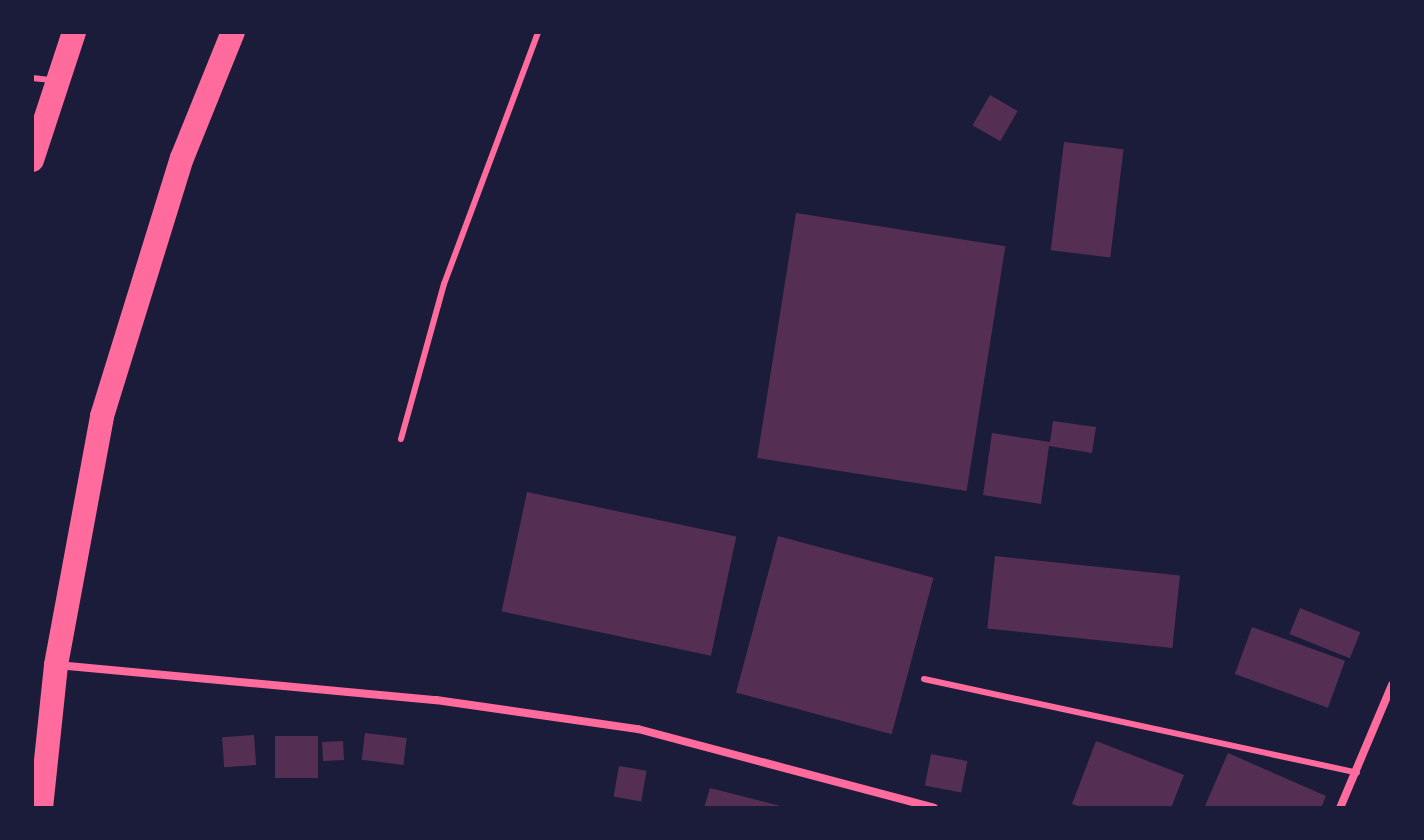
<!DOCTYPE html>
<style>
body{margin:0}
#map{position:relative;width:1424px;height:840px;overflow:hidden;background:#1b1b3a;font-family:Mulish,sans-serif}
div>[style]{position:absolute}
.building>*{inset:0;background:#542f53;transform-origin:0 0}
.service>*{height:6px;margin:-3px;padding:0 3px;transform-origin:3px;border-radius:3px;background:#ff6b9d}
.minor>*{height:8px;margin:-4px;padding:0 4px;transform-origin:4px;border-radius:4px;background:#ff6b9d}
.motorway>*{height:24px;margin:-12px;padding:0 12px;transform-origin:12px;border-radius:12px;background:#ff6b9d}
span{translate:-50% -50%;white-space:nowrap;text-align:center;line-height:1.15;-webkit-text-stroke:7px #1b1b3a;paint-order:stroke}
.frame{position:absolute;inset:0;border:34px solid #1b1b3a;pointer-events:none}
</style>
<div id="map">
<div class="building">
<i style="left:990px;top:95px;width:32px;height:35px;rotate:30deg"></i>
<i style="left:1064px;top:142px;width:60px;height:109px;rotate:7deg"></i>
<i style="left:796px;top:213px;width:212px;height:248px;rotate:9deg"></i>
<i style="clip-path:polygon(1053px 421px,1096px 427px,1092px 453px,1049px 446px,1041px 504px,983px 495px,992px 433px,1050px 442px)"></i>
<i style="left:527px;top:492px;width:214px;height:122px;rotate:12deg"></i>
<i style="left:778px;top:536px;width:161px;height:162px;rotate:15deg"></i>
<i style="left:995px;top:556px;width:186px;height:73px;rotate:6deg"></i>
<i style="left:1300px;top:608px;width:65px;height:28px;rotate:22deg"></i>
<i style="left:1252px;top:627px;width:99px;height:50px;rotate:20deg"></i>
<i style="left:365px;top:733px;width:42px;height:27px;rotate:7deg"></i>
<i style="left:254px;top:735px;width:30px;height:32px;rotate:86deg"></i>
<i style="left:275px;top:736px;width:43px;height:42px"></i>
<i style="left:343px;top:741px;width:19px;height:21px;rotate:87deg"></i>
<i style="clip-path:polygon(1096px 741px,1184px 775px,1171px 808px,1083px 808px,1072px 804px)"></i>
<i style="clip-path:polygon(1228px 753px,1326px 796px,1321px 808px,1204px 808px)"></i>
<i style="left:931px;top:754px;width:37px;height:32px;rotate:11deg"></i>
<i style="left:619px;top:766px;width:28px;height:31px;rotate:10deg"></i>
<i style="clip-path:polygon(710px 788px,784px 807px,784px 808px,704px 808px)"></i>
</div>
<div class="service">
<i style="left:32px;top:78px;width:18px;rotate:6deg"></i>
<i style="left:401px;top:439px;width:161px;rotate:-74.5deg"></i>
<i style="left:444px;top:284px;width:269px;rotate:-69.5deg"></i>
<i style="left:924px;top:679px;width:443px;rotate:12.2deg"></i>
</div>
<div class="minor">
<i style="left:57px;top:665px;width:381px;rotate:5.3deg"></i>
<i style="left:436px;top:700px;width:204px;rotate:8.2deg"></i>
<i style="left:638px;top:729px;width:306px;rotate:14.9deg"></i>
<i style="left:1340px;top:808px;width:134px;rotate:-67.1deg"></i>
</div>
<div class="motorway">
<i style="left:32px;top:160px;width:135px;rotate:-71.8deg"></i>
<i style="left:41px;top:808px;width:144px;rotate:-84deg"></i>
<i style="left:56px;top:665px;width:253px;rotate:-79.5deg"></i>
<i style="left:102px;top:416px;width:270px;rotate:-72.8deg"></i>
<i style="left:182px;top:158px;width:136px;rotate:-68deg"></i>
</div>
<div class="frame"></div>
</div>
